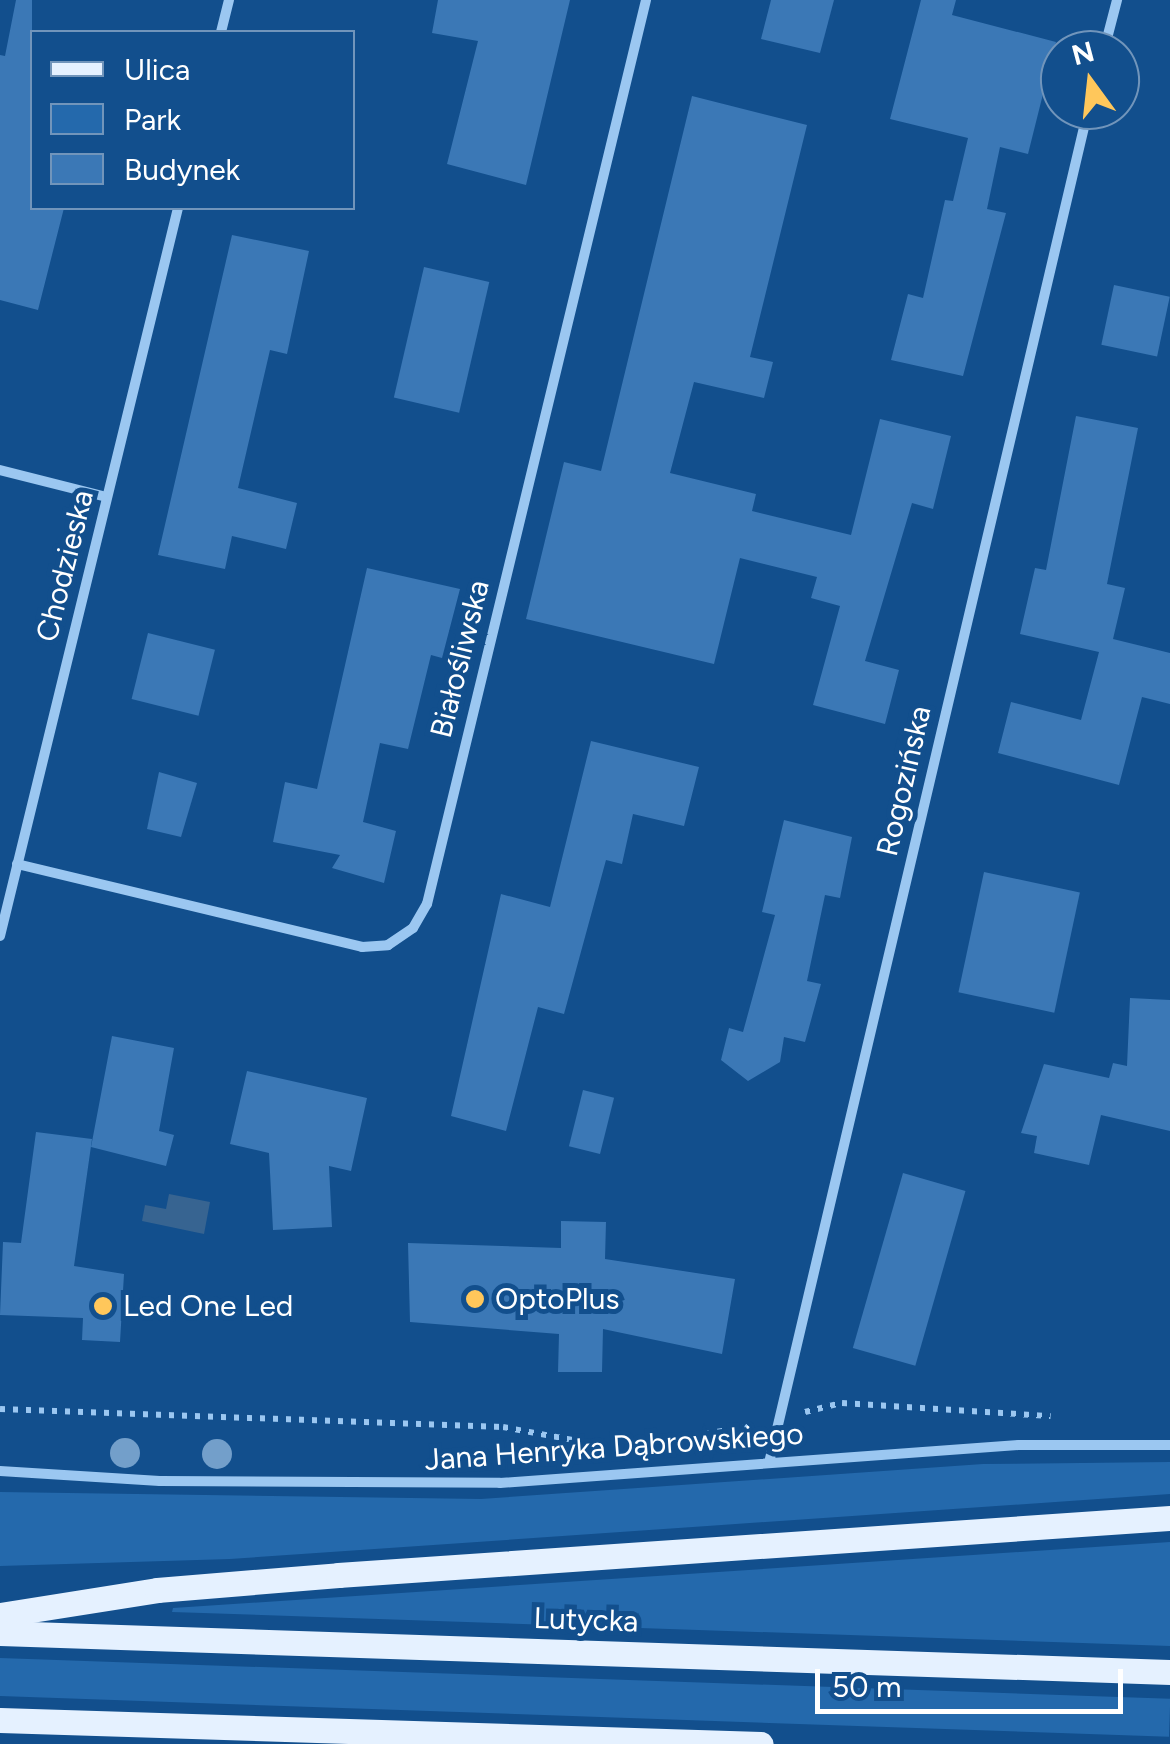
<!DOCTYPE html>
<meta charset="utf-8">
<style>
body{margin:0}
#map{position:relative;width:1170px;height:1744px;overflow:hidden;background:#124f8d;font-family:Figtree,sans-serif}
div>[style]{position:absolute}
.green>*{inset:0;background:#2469ac;transform-origin:0 0}
.water>*{inset:0;background:#376491}
.building>*{inset:0;background:#3b78b6;transform-origin:0 0}
.path>*{height:6px;margin-top:-3px;transform-origin:0;background:repeating-linear-gradient(90deg,#9bc7f1 0 5px,transparent 0 13px)}
.minor>*{height:10px;margin:-5px;padding:0 5px;transform-origin:5px;border-radius:5px;background:#9bc7f1}
.primary>*{height:25px;margin:-12.5px;padding:0 12.5px;transform-origin:12.5px;border-radius:12.5px;background:#e5f1ff}
.trees>*{width:30px;height:30px;margin:-15px;border-radius:50%;background:#739fca}
.dots>*{width:28px;height:28px;translate:-50% -50%;box-sizing:border-box;border:5px solid #124f8d;border-radius:50%}
span{translate:-50% -50%;white-space:nowrap;text-align:center;line-height:1.15;-webkit-text-stroke:10px #124f8d;paint-order:stroke}
.street-label{font-size:30px;color:#fff}
.poi-label{font-size:30px;color:#fff}
.left{translate:0 -50%;text-align:left}
.legend{position:absolute;left:30px;top:30px;width:325px;height:180px;box-sizing:border-box;background:#124f8d;border:2px solid #7195bb;margin:0;padding:12px 18px;list-style:none;font-size:30px;color:#fff}
.legend li{display:flex;align-items:center;gap:20px;height:50px}
.legend b{width:50px;border:2px solid #7195bb}
.north{position:absolute;left:1040px;top:30px;width:100px;height:100px;box-sizing:border-box;background:#124f8d;border:2px solid #7195bb;border-radius:50%;rotate:345deg;font-size:28px;font-weight:700;line-height:40px;text-align:center;color:#fff}
.north::after{content:'';display:block;margin:auto;width:35px;height:45px;background:#ffc75b;clip-path:polygon(50% 0,100% 100%,50% 72%,0 100%)}
.scale{position:absolute;left:815px;top:1669px;width:308px;height:45px;box-sizing:border-box;border:5px solid #fff;border-top:0;padding-left:12px;font-size:30px;line-height:35px;white-space:nowrap;color:#fff;-webkit-text-stroke:8px #124f8d;paint-order:stroke}
</style>
<div id="map">
<div class="green">
<i style="clip-path:polygon(1170px 1462px,1170px 1494px,230px 1559px,0 1566px,0 1492px,481px 1499px,983px 1464px)"></i>
<i style="clip-path:polygon(1170px 1542px,1170px 1646px,172px 1612px,173px 1608px)"></i>
<i style="left:0;top:1658px;width:1171px;height:38px;rotate:2deg"></i>
</div>
<div class="water">
<i style="clip-path:polygon(169px 1194px,210px 1202px,204px 1234px,142px 1221px,145px 1205px,166px 1209px)"></i>
</div>
<div class="building">
<i style="clip-path:polygon(16px 0,32px 0,32px 208px,64px 208px,38px 310px,0 300px,0 55px,5px 56px)"></i>
<i style="clip-path:polygon(438px 0,570px 0,526px 185px,447px 164px,478px 41px,432px 33px)"></i>
<i style="clip-path:polygon(771px 0,834px 0,820px 53px,761px 39px)"></i>
<i style="clip-path:polygon(921px 0,956px 0,952px 15px,1056px 42px,1028px 154px,1000px 147px,987px 209px,1006px 213px,963px 376px,891px 360px,908px 294px,923px 298px,945px 200px,953px 201px,968px 138px,890px 119px)"></i>
<i style="clip-path:polygon(692px 96px,807px 125px,750px 357px,773px 362px,764px 398px,694px 382px,670px 473px,756px 494px,752px 511px,851px 535px,880px 419px,951px 436px,933px 509px,912px 503px,865px 661px,899px 670px,885px 724px,813px 705px,840px 606px,811px 598px,817px 577px,740px 558px,714px 664px,526px 619px,564px 462px,601px 471px)"></i>
<i style="clip-path:polygon(232px 235px,309px 251px,287px 354px,270px 350px,238px 488px,297px 503px,286px 549px,232px 536px,225px 569px,158px 555px)"></i>
<i style="left:424px;top:267px;width:67px;height:134px;rotate:13deg"></i>
<i style="left:1114px;top:285px;width:57px;height:61px;rotate:12deg"></i>
<i style="clip-path:polygon(1076px 416px,1138px 428px,1107px 584px,1125px 588px,1113px 639px,1170px 653px,1170px 704px,1142px 697px,1119px 785px,998px 753px,1011px 702px,1081px 720px,1099px 652px,1020px 634px,1035px 568px,1046px 570px)"></i>
<i style="clip-path:polygon(367px 568px,460px 589px,442px 658px,431px 655px,408px 749px,380px 743px,363px 822px,396px 831px,384px 883px,332px 868px,340px 855px,273px 842px,285px 782px,317px 789px)"></i>
<i style="left:148px;top:633px;width:69px;height:68px;rotate:14deg"></i>
<i style="clip-path:polygon(591px 741px,699px 767px,684px 826px,633px 814px,622px 864px,606px 860px,564px 1014px,538px 1007px,506px 1131px,451px 1116px,501px 894px,550px 907px)"></i>
<i style="clip-path:polygon(159px 772px,197px 783px,181px 837px,147px 829px)"></i>
<i style="clip-path:polygon(784px 820px,852px 837px,840px 898px,825px 895px,807px 981px,821px 984px,805px 1042px,784px 1037px,780px 1062px,748px 1081px,721px 1060px,729px 1028px,743px 1032px,775px 915px,762px 912px)"></i>
<i style="left:984px;top:872px;width:98px;height:123px;rotate:12deg"></i>
<i style="clip-path:polygon(1130px 998px,1170px 1000px,1170px 1131px,1101px 1115px,1089px 1165px,1034px 1153px,1037px 1136px,1021px 1133px,1044px 1064px,1109px 1078px,1113px 1063px,1127px 1066px)"></i>
<i style="clip-path:polygon(112px 1036px,174px 1048px,159px 1131px,174px 1135px,166px 1166px,91px 1147px)"></i>
<i style="clip-path:polygon(247px 1071px,367px 1098px,351px 1171px,329px 1166px,332px 1227px,273px 1230px,269px 1153px,230px 1144px)"></i>
<i style="left:583px;top:1090px;width:32px;height:58px;rotate:14deg"></i>
<i style="clip-path:polygon(36px 1132px,92px 1139px,74px 1266px,124px 1274px,120px 1342px,82px 1340px,83px 1318px,0 1315px,3px 1242px,21px 1243px)"></i>
<i style="left:903px;top:1173px;width:65px;height:182px;rotate:16deg"></i>
<i style="clip-path:polygon(561px 1221px,606px 1222px,605px 1259px,735px 1279px,722px 1354px,603px 1329px,602px 1372px,558px 1372px,559px 1334px,410px 1322px,408px 1243px,561px 1248px)"></i>
</div>
<div class="path">
<i style="left:0;top:1409px;width:503px;rotate:2.05deg"></i>
<i style="left:503px;top:1427px;width:105px;rotate:10.5deg"></i>
<i style="left:805px;top:1412px;width:38px;rotate:-14deg"></i>
<i style="left:842px;top:1403px;width:209px;rotate:3.6deg"></i>
<i style="left:653px;top:1442px;width:102px;rotate:-9deg"></i>
</div>
<div class="minor">
<i style="left:221px;top:32px;width:33px;rotate:-76deg"></i>
<i style="left:1104px;top:50px;width:52px;rotate:-75.4deg"></i>
<i style="left:0;top:470px;width:110px;rotate:14.2deg"></i>
<i style="left:17px;top:864px;width:355px;rotate:13.5deg"></i>
<i style="left:362px;top:947px;width:26px;rotate:-4deg"></i>
<i style="left:388px;top:945px;width:30px;rotate:-34deg"></i>
<i style="left:413px;top:928px;width:28px;rotate:-60deg"></i>
<i style="left:427px;top:904px;width:930px;rotate:-76.38deg"></i>
<i style="left:0;top:936px;width:749px;rotate:-76.26deg"></i>
<i style="left:769px;top:1463px;width:1390px;rotate:-76.73deg"></i>
<i style="left:0;top:1471px;width:160px;rotate:3.6deg"></i>
<i style="left:160px;top:1481px;width:340px;rotate:0.3deg"></i>
<i style="left:500px;top:1483px;width:520px;rotate:-4.19deg"></i>
<i style="left:1019px;top:1445px;width:151px"></i>
</div>
<div class="primary">
<i style="left:0;top:1615px;width:159px;rotate:-9deg"></i>
<i style="left:157px;top:1590px;width:182px;rotate:-4.7deg"></i>
<i style="left:338px;top:1575px;width:834px;rotate:-3.92deg"></i>
<i style="left:0;top:1633px;width:1171px;rotate:1.91deg"></i>
<i style="left:0;top:1720px;width:761px;rotate:1.81deg"></i>
</div>
<div class="trees">
<i style="left:125px;top:1453px"></i>
<i style="left:217px;top:1454px"></i>
</div>
<div class="dots">
<i style="left:475px;top:1299px;background:#ffc75b"></i>
<i style="left:103px;top:1306px;background:#ffc75b"></i>
</div>
<div class="street-label">
<span style="left:65px;top:566px;rotate:-76deg">Chodzieska</span>
<span style="left:460px;top:659px;rotate:-76deg">Białośliwska</span>
<span style="left:904px;top:781px;rotate:-77deg">Rogozińska</span>
<span style="left:614px;top:1447px;rotate:-4deg">Jana Henryka Dąbrowskiego</span>
<span style="left:586px;top:1620px;rotate:2deg">Lutycka</span>
</div>
<div class="poi-label">
<span class="left" style="left:495px;top:1299px">OptoPlus</span>
<span class="left" style="left:123px;top:1306px">Led One Led</span>
</div>
<ul class="legend">
<li><b style="height:12px;background:#e5f1ff"></b>Ulica</li>
<li><b style="height:28px;background:#2469ac"></b>Park</li>
<li><b style="height:28px;background:#3b78b6"></b>Budynek</li>
</ul>
<div class="north">N</div>
<div class="scale">50 m</div>
</div>
